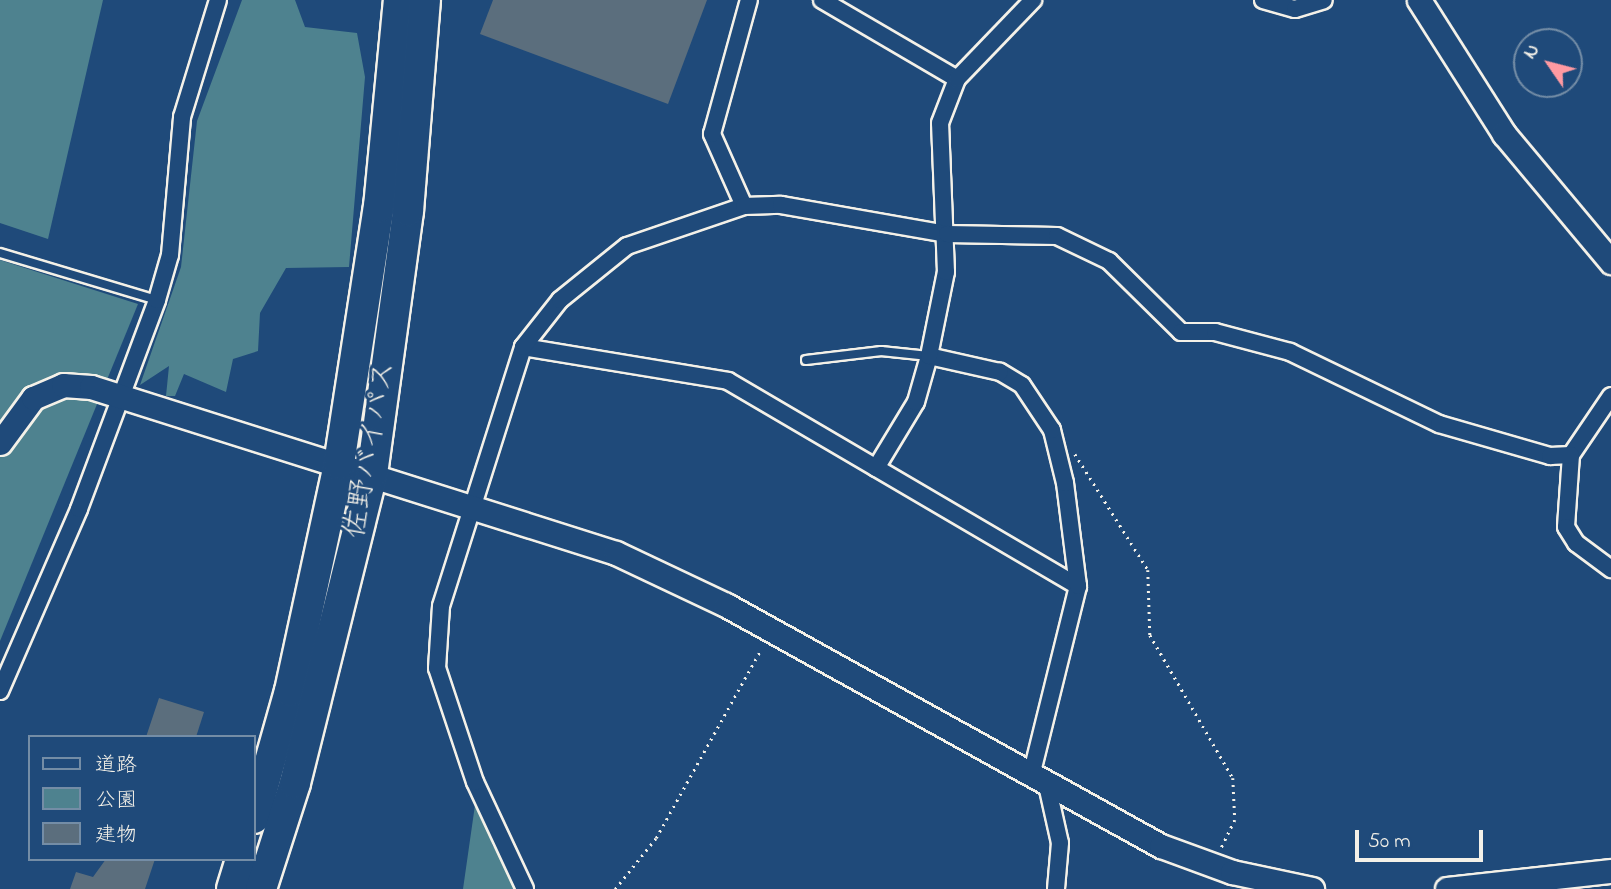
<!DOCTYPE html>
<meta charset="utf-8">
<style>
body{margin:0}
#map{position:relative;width:1611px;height:889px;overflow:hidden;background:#1f4a7a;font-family:"Indie Flower","Klee One",sans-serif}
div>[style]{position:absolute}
.green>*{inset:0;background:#4e828f}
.building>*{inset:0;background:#5b6e7d}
.path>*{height:2.5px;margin-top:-1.25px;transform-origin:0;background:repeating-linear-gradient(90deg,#f4f1e8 0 2px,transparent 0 7px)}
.roads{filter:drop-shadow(2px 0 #f4f1e8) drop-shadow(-2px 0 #f4f1e8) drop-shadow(0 2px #f4f1e8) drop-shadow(0 -2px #f4f1e8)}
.lane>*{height:8px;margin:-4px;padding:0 4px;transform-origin:4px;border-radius:4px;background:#1f4a7a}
.street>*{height:16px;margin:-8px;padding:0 8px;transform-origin:8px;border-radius:8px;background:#1f4a7a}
.secondary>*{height:23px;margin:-11.5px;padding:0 11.5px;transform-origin:11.5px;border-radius:11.5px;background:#1f4a7a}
.highway>*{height:30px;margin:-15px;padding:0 15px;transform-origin:15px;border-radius:15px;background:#1f4a7a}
span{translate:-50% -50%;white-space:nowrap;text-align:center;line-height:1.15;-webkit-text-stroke:6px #1f4a7a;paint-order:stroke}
.street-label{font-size:30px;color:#f4f1e8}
.legend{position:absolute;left:28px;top:735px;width:228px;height:126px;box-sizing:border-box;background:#1f4a7a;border:2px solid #748da6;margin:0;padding:9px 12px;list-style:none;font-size:21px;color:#f4f1e8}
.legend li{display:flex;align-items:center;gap:14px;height:35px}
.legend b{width:35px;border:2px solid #748da6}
.north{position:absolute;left:1513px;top:28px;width:70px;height:70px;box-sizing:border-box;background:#1f4a7a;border:2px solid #748da6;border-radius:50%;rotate:305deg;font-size:19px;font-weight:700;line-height:28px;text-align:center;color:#f4f1e8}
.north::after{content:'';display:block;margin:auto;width:24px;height:32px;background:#ff9aa2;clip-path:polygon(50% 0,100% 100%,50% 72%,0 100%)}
.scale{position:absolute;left:1355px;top:830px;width:128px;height:32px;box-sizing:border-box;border:4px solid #f4f1e8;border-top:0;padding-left:9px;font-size:21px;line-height:24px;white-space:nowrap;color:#f4f1e8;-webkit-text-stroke:5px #1f4a7a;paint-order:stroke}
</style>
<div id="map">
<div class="green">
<i style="clip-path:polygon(0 0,103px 0,48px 239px,0 223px)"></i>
<i style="clip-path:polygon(242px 0,295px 0,305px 27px,357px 33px,365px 77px,349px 267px,286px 268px,260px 313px,258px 351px,233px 359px,226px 392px,184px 374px,175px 396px,166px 396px,169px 366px,140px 385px,181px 267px,197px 121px)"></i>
<i style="clip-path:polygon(0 260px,138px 304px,0 641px)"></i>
<i style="clip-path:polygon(476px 798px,493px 846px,527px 889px,463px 889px)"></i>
</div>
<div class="building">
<i style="clip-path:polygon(493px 0,707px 0,668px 104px,480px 34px)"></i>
<i style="clip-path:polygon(159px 698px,204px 712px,196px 737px,146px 737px)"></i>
<i style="clip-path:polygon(106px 859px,155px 859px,145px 889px,70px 889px,76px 872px,93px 877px)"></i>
</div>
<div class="path">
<i style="left:1075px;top:454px;width:137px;rotate:57.8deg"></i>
<i style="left:1148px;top:570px;width:65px;rotate:88.2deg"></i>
<i style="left:1150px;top:635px;width:165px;rotate:59.9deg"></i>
<i style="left:1233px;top:778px;width:42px;rotate:87.3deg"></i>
<i style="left:1235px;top:820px;width:32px;rotate:116deg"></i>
<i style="left:615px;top:889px;width:65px;rotate:-51.2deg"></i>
<i style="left:656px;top:838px;width:216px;rotate:-60.9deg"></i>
</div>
<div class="roads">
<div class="lane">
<i style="left:0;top:253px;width:164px;rotate:16.7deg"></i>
<i style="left:806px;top:360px;width:76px;rotate:-6.8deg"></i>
<i style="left:881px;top:351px;width:48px;rotate:5.9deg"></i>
</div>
<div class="street">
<i style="left:822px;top:0;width:156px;rotate:30.3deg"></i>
<i style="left:1263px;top:0;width:33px;rotate:16deg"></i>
<i style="left:1295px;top:9px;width:30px;rotate:-17deg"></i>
<i style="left:744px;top:206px;width:79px;rotate:-114deg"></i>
<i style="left:712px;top:134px;width:139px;rotate:-74.6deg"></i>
<i style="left:523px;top:347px;width:208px;rotate:9.4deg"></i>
<i style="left:728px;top:381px;width:406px;rotate:30.4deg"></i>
<i style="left:1611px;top:396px;width:71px;rotate:124.1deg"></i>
<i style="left:1571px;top:455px;width:72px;rotate:94deg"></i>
<i style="left:1566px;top:527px;width:19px;rotate:58deg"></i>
<i style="left:1576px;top:543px;width:44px;rotate:36.6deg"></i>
<i style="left:876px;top:468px;width:77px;rotate:-58.8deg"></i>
<i style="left:916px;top:402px;width:48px;rotate:-74.2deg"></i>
<i style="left:0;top:691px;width:198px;rotate:-66.5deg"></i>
<i style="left:79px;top:509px;width:223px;rotate:-69.5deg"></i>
<i style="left:157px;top:300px;width:47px;rotate:-73.9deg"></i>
<i style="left:170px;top:255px;width:139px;rotate:-85deg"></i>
<i style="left:182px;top:117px;width:122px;rotate:-72.9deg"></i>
<i style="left:1031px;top:776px;width:196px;rotate:-76.1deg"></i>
<i style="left:1078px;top:586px;width:104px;rotate:-97.2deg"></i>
<i style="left:1065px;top:483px;width:55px;rotate:-103.8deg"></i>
<i style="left:1052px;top:430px;width:54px;rotate:-123.7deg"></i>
<i style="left:1022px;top:385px;width:26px;rotate:-149deg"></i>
<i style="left:1000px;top:372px;width:73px;rotate:-167.3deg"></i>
<i style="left:929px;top:356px;width:86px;rotate:-78.6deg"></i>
<i style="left:946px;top:272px;width:149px;rotate:-92.3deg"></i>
<i style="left:940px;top:123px;width:47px;rotate:-68.9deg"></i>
<i style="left:957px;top:79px;width:110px;rotate:-46.1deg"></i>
<i style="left:1047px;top:785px;width:59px;rotate:77.4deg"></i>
<i style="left:1060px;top:843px;width:46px;rotate:95deg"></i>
<i style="left:525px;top:889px;width:118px;rotate:-115deg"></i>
<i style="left:475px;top:782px;width:120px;rotate:-108.4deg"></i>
<i style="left:437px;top:668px;width:62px;rotate:-86.3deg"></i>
<i style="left:441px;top:606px;width:272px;rotate:-72.4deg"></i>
<i style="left:523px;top:347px;width:60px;rotate:-51.8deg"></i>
<i style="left:560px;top:300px;width:86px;rotate:-38.9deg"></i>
<i style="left:627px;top:246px;width:124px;rotate:-18.9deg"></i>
<i style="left:744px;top:206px;width:37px;rotate:-2deg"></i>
<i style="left:781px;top:205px;width:169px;rotate:9.9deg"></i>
<i style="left:947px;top:234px;width:110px;rotate:1deg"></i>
<i style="left:1057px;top:236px;width:58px;rotate:25.7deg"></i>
<i style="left:1109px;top:261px;width:101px;rotate:44.6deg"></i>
<i style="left:1181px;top:332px;width:34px"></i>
<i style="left:1215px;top:332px;width:78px;rotate:14.9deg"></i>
<i style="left:1290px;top:352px;width:165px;rotate:25.8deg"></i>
<i style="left:1439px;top:424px;width:116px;rotate:16.1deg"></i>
<i style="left:1550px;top:456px;width:21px;rotate:-3deg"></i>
</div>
<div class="secondary">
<i style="left:1419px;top:0;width:159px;rotate:57.6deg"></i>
<i style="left:1504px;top:134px;width:167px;rotate:50.1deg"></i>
<i style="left:0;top:443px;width:56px;rotate:-53.7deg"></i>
<i style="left:33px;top:398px;width:33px;rotate:-23deg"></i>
<i style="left:63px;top:385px;width:28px;rotate:4deg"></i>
<i style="left:91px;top:387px;width:551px;rotate:17.55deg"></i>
<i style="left:616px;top:553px;width:122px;rotate:25.3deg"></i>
<i style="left:726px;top:605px;width:497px;rotate:29deg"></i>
<i style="left:1161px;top:846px;width:76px;rotate:20.1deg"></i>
<i style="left:1232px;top:872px;width:82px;rotate:12deg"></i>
<i style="left:1447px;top:889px;width:165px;rotate:-6.3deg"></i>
</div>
<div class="highway">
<i style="left:254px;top:818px;width:132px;rotate:-74.2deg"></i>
<i style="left:290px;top:691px;width:232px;rotate:-77.8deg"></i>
<i style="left:339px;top:464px;width:260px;rotate:-81.2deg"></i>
<i style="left:379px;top:207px;width:208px;rotate:-84.5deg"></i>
<i style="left:232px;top:889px;width:31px;rotate:-73deg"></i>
<i style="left:261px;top:889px;width:111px;rotate:-72.2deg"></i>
<i style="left:295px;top:783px;width:318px;rotate:-76deg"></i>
<i style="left:372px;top:474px;width:265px;rotate:-82.2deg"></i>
<i style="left:408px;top:211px;width:212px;rotate:-85.4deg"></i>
</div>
</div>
<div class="street-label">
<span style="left:371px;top:450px;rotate:-80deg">佐野バイパス</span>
</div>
<ul class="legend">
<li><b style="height:9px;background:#1f4a7a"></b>道路</li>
<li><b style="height:19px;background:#4e828f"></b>公園</li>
<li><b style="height:19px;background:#5b6e7d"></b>建物</li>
</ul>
<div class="north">N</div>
<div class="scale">50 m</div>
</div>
